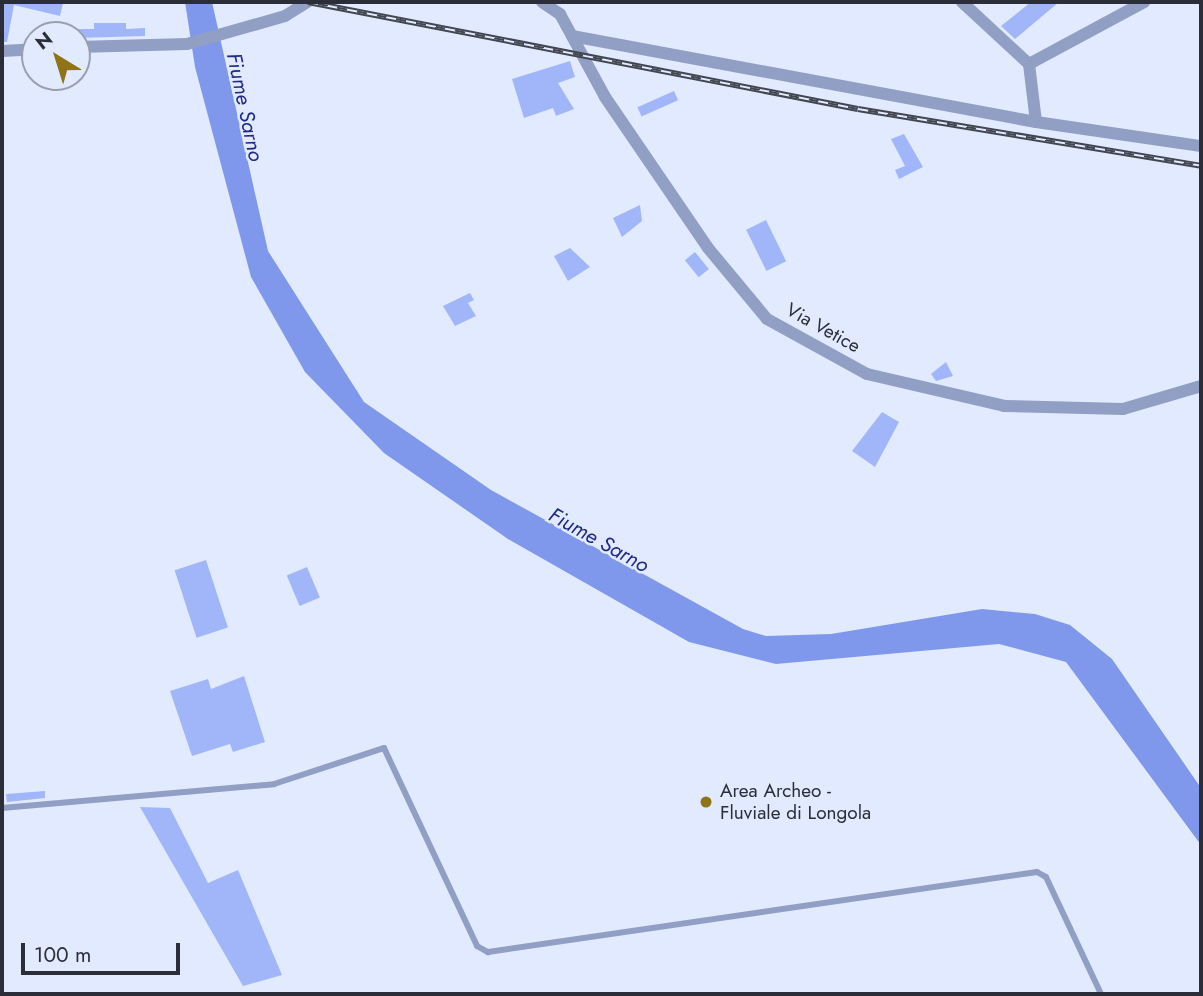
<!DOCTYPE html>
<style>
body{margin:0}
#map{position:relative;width:1203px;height:996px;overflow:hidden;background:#e2eaff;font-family:Jost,sans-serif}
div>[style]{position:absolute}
.water>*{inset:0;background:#8098eb}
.building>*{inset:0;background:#a0b6f9;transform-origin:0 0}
.lane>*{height:6px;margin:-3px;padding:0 3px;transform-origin:3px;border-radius:3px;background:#929fc4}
.street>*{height:12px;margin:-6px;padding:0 6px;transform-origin:6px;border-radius:6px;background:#929fc4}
.rail>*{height:6px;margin-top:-3px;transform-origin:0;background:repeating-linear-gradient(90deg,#e2eaff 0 10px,#424651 0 20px);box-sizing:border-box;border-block:2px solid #424651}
.dots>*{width:19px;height:19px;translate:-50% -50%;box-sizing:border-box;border:4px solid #e2eaff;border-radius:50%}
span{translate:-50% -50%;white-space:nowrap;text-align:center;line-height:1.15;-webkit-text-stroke:5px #e2eaff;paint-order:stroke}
.street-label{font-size:19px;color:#2b2e38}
.poi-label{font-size:19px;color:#2b2e38}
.left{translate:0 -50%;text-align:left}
.water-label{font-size:21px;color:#1f2987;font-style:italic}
.frame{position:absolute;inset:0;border:4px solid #2b2e38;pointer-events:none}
.north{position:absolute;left:21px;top:21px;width:70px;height:70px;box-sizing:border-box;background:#e2eaff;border:2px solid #999faf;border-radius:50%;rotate:322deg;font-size:19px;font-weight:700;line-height:28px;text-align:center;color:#2b2e38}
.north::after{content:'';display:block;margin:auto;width:24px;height:32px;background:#8e7317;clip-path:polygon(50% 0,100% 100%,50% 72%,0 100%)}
.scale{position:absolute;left:21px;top:943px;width:159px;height:32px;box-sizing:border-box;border:4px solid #2b2e38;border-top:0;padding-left:9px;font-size:21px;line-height:24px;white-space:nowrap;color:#2b2e38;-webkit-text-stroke:5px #e2eaff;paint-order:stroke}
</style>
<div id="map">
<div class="water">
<i style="clip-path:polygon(185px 2px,212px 2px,268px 251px,364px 402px,491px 490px,743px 629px,766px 636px,831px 634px,982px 609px,1035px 614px,1070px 625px,1112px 659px,1201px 788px,1201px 845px,1066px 662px,999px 644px,776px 664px,689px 642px,508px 539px,384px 453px,305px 372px,251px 277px,195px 67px)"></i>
</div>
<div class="building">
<i style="clip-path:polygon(2px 2px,56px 2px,63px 3px,60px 16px,14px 5px,7px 42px,2px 42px)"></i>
<i style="clip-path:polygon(1031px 2px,1059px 2px,1015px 39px,1001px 26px)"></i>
<i style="clip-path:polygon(94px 23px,126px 23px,126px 29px,145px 28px,145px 36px,77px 38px,77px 29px,94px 29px)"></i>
<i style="clip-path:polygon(570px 61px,575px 77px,558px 83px,574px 109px,556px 116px,553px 108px,524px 118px,512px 79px)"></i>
<i style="left:674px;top:91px;width:10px;height:40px;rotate:66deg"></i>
<i style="clip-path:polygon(904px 134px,923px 167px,899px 179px,895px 170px,905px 166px,891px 139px)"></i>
<i style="clip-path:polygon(640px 205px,642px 221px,622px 237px,613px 218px)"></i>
<i style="left:766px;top:220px;width:46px;height:22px;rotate:64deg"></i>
<i style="clip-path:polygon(570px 248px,590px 267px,568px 281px,554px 256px)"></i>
<i style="left:695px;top:252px;width:22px;height:13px;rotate:51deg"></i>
<i style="clip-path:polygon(470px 293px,474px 300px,468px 303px,476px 316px,455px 326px,443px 306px)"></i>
<i style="clip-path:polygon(946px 362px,953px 376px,936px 381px,931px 374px)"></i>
<i style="clip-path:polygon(882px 412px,899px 422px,875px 467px,852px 451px)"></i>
<i style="left:206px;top:560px;width:71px;height:33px;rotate:72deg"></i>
<i style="left:307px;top:567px;width:33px;height:22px;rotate:67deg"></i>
<i style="clip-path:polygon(244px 676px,265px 742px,233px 752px,230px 744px,192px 756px,170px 691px,208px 679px,211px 689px)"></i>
<i style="clip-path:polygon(45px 791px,45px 798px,7px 802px,6px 794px)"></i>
<i style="clip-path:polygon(140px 807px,170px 808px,208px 883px,238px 870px,282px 975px,243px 986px)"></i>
</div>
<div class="lane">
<i style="left:2px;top:808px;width:273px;rotate:-5deg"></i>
<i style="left:274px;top:784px;width:116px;rotate:-18.1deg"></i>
<i style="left:384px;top:748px;width:219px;rotate:64.8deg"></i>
<i style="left:477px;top:946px;width:13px;rotate:29deg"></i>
<i style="left:488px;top:952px;width:555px;rotate:-8.29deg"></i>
<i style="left:1037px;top:872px;width:10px;rotate:29deg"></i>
<i style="left:1046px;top:877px;width:129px;rotate:64.8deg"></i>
</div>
<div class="street">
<i style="left:542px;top:2px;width:22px;rotate:34deg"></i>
<i style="left:560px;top:14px;width:94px;rotate:61.5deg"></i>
<i style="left:605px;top:97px;width:183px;rotate:55.7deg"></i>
<i style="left:708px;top:248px;width:92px;rotate:50.3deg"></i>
<i style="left:767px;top:319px;width:114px;rotate:28.8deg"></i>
<i style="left:867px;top:374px;width:141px;rotate:13.1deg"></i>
<i style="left:1004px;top:406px;width:119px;rotate:1.4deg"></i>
<i style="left:1123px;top:409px;width:81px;rotate:-16.4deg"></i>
<i style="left:962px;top:2px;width:91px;rotate:42.8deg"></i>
<i style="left:1029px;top:64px;width:131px;rotate:-28.3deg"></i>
<i style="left:572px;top:36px;width:472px;rotate:10.5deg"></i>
<i style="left:1036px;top:122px;width:167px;rotate:8.3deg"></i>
<i style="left:77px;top:47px;width:110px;rotate:-1.6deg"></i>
<i style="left:187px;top:44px;width:102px;rotate:-15.9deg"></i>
<i style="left:285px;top:16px;width:26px;rotate:-32deg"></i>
<i style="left:2px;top:51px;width:33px;rotate:-3deg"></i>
<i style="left:1029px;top:64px;width:58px;rotate:83.1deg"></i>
</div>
<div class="rail">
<i style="left:308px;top:2px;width:560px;rotate:11.01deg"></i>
<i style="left:858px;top:109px;width:348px;rotate:9.4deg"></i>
</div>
<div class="dots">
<i style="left:706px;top:802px;background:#8e7317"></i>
</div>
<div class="street-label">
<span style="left:823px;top:328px;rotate:29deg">Via Vetice</span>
</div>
<div class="poi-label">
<span class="left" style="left:720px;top:802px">Area Archeo -<br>Fluviale di Longola</span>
</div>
<div class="water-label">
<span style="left:245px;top:107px;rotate:78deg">Fiume Sarno</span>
<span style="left:599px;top:540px;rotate:29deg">Fiume Sarno</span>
</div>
<div class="frame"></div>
<div class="north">N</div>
<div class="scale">100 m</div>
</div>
